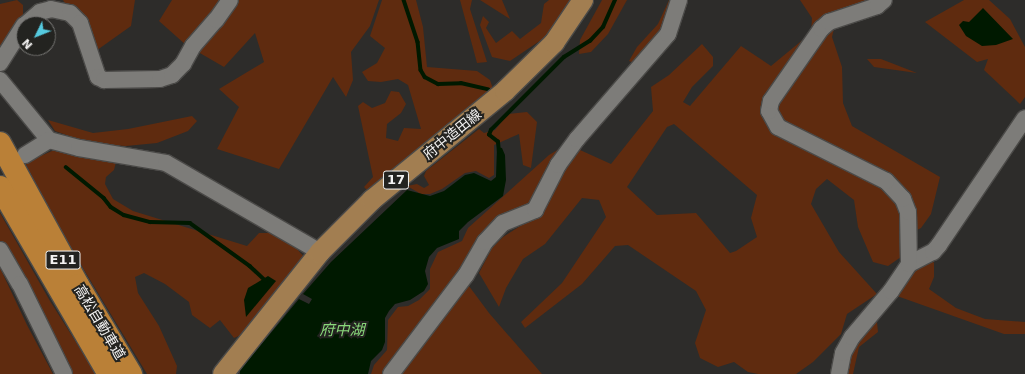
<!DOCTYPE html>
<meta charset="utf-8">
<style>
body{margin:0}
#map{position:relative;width:1025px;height:374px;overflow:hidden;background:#2d2c2a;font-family:"DejaVu Sans","Noto Sans JP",sans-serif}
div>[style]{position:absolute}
.green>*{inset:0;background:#5f2b0f}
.water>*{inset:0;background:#001900}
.stream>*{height:3.5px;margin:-1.75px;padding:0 1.75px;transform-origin:1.75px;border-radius:1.75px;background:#001900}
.roads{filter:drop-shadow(1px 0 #4b4a48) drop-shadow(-1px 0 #4b4a48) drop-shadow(0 1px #4b4a48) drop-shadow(0 -1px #4b4a48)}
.minor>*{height:16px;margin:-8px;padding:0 8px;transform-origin:8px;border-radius:8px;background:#7d7c79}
.major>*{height:20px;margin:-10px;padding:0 10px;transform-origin:10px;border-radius:10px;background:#a27e51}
.highway>*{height:22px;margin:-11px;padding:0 11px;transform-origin:11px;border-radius:11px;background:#ba8037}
span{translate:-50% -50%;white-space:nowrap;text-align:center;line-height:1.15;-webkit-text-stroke:4px #232320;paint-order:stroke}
.shield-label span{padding:1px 3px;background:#232320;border:1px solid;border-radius:3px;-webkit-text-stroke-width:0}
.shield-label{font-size:13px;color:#f4f3f2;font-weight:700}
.street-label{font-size:14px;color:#f4f3f2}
.water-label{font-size:15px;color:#88d77a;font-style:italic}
.north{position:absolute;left:16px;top:16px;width:40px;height:40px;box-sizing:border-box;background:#232320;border:1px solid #777674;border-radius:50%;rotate:227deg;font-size:11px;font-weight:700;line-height:16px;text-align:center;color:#f4f3f2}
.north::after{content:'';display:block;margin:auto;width:14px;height:18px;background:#55cadf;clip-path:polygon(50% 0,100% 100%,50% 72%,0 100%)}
</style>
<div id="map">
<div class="green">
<i style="clip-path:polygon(17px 0,23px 5px,23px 19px,0 57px,0 4px)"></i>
<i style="clip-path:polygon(63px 0,135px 0,131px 26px,93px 53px)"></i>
<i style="clip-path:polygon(172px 0,379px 0,370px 26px,351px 52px,353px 80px,346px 97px,333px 77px,279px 169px,217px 149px,239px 107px,219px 89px,264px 62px,255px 33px,224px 67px,186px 45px,159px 21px)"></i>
<i style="clip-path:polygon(382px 0,416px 0,423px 27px,427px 67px,477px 71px,490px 80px,493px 89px,376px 187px,367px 190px,364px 187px,373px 177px,358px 106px,363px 102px,372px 108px,385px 103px,391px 91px,399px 92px,406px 104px,401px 113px,387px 124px,386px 138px,398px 141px,404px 128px,421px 129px,408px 85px,398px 79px,381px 82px,368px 81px,362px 72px,377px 63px,385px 48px,370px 36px)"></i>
<i style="clip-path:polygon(460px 0,472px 0,470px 9px,487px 62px,477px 63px)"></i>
<i style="clip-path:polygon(480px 0,502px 0,510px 19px)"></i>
<i style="clip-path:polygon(549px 0,575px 0,550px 34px,510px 61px,492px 57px,480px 25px,483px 16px,489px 22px,486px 28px,496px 43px,512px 31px,520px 39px,541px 23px,544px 4px)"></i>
<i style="clip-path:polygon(602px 0,627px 0,608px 34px,591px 52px,579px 54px,580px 40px)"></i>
<i style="clip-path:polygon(669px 0,673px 0,661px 32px,634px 63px,629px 61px,637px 47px,658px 24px)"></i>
<i style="clip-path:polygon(evenodd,800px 0,877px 0,837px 16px,832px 37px,842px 67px,843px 103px,852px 126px,940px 177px,931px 214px,921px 228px,901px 238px,901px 257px,888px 266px,873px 262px,858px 227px,854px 200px,827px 179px,816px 189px,811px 204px,839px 252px,877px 294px,847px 314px,841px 334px,813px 362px,796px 374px,758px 374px,748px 372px,734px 362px,718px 367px,700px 358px,695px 343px,706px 310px,696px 291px,628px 245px,615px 246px,582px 284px,525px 328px,521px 322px,562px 283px,606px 217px,599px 200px,582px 198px,545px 244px,523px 259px,506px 288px,499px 307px,479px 273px,492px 248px,503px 237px,544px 211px,558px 177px,580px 150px,611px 164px,653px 111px,651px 87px,669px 75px,702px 44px,713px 57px,713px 66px,692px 87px,683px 102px,690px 106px,741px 46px,771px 66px,811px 33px,812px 18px,800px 0,674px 124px,757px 195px,751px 218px,757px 237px,736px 251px,730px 253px,696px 213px,657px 215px,627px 187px,667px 127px,674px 124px)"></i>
<i style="clip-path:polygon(964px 0,989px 0,1010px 19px,1025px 47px,1025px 97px,1020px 104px,984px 70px,988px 59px,977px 62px,925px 22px)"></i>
<i style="clip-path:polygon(867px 59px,881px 59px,917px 73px,874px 67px)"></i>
<i style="clip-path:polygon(527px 112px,537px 122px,531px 168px,523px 165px,519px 134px,494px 145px,494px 175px,489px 178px,476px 171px,465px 173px,442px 189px,430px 194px,421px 194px,407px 186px,417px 184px,424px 188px,429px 185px,424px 176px,426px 171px,479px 129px,484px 133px,495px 130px,508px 114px)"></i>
<i style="clip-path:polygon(192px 116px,197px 121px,188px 131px,157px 143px,126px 146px,92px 144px,55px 131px,48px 120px,93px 133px,128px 129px)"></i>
<i style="clip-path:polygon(564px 146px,530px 208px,459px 276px,386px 374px,371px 374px,374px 365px,387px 350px,388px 320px,398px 307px,408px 306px,419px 300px,430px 289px,430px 269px,438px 252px,462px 241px,468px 228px,549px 155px)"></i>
<i style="clip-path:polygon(54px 150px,116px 162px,114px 170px,106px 177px,105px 184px,113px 199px,133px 211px,247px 246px,259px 233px,276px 233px,297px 249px,305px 258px,250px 331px,234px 338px,220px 320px,210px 328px,192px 315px,189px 302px,165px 284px,144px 273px,135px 277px,138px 293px,159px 326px,177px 366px,176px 374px,147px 374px,66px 240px,25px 163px)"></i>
<i style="clip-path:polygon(0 213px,50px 301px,96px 374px,69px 374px,0 242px)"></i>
<i style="clip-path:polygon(931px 259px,934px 263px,934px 277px,929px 289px,956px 308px,985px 319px,1025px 322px,1025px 334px,1004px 334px,897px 296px,910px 271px)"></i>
<i style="clip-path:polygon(0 268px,27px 325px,53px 374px,0 374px)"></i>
<i style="clip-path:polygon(466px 282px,489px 313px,542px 374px,397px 374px)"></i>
<i style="clip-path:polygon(877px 322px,878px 332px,859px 347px,853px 374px,845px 374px,851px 349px,869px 324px)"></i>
</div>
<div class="water">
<i style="clip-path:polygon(983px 8px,1013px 39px,996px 45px,982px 46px,966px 36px,959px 25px,963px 21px,969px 22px)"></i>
<i style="clip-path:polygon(497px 147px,502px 148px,505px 155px,506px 180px,503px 196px,468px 222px,459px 231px,459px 239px,437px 248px,429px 257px,425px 271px,428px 284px,424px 291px,410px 300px,395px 304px,389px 311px,385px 318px,385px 342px,382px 350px,371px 361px,368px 374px,240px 374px,240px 370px,299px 299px,309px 304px,312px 299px,303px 294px,331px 262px,407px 190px,430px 196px,444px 191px,465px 175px,474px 173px,491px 181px,496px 177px)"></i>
<i style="clip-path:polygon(268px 276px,276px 281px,246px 317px,244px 300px,248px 288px)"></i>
</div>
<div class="stream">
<i style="left:404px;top:0;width:44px;rotate:71.6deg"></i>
<i style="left:418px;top:42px;width:28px;rotate:84deg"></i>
<i style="left:421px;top:70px;width:8px;rotate:60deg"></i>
<i style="left:425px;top:77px;width:15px;rotate:28deg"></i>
<i style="left:438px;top:84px;width:23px;rotate:-2deg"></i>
<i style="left:461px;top:83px;width:28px;rotate:13deg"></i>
<i style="left:499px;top:152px;width:10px;rotate:-96deg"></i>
<i style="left:498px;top:142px;width:11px;rotate:-142deg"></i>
<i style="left:489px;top:135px;width:5px;rotate:-68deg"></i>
<i style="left:491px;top:130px;width:103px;rotate:-45deg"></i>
<i style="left:564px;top:57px;width:31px;rotate:-32deg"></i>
<i style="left:590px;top:41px;width:19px;rotate:-47deg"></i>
<i style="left:603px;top:27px;width:30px;rotate:-66deg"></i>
<i style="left:66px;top:167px;width:49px;rotate:39.2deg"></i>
<i style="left:104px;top:198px;width:11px;rotate:52deg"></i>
<i style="left:111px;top:207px;width:15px;rotate:32deg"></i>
<i style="left:124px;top:215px;width:27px;rotate:15deg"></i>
<i style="left:150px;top:222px;width:40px;rotate:1.4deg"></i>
<i style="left:190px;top:223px;width:74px;rotate:35.6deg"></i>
<i style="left:250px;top:266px;width:21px;rotate:43deg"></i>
</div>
<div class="roads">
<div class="minor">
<i style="left:26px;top:24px;width:18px;rotate:-41deg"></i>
<i style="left:40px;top:12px;width:11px;rotate:-15deg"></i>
<i style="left:51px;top:9px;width:19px;rotate:12deg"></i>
<i style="left:70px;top:13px;width:14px;rotate:45deg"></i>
<i style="left:80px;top:23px;width:57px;rotate:71.6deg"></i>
<i style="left:98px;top:77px;width:7px;rotate:27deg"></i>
<i style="left:104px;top:80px;width:56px;rotate:-1deg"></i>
<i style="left:160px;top:79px;width:13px;rotate:-18deg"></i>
<i style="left:172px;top:75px;width:16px;rotate:-45deg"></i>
<i style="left:183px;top:64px;width:21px;rotate:-61deg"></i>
<i style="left:193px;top:46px;width:35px;rotate:-49deg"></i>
<i style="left:216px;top:20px;width:24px;rotate:-55deg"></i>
<i style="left:0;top:63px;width:45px;rotate:-57.7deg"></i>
<i style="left:0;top:80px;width:77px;rotate:50.8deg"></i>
<i style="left:49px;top:140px;width:31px;rotate:15deg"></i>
<i style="left:79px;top:148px;width:88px;rotate:9.8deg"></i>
<i style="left:166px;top:163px;width:178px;rotate:30deg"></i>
<i style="left:25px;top:155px;width:28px;rotate:-32deg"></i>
<i style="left:0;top:250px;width:39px;rotate:60deg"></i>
<i style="left:20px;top:284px;width:100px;rotate:63.9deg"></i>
<i style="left:909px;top:264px;width:27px;rotate:-27deg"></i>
<i style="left:933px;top:252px;width:9px;rotate:-49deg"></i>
<i style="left:939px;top:245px;width:153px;rotate:-55.9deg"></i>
<i style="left:391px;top:374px;width:124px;rotate:-52.9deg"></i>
<i style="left:466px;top:275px;width:38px;rotate:-60deg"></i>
<i style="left:485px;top:242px;width:26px;rotate:-47deg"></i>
<i style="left:503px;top:223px;width:35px;rotate:-22deg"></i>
<i style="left:535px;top:210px;width:51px;rotate:-62.9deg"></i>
<i style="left:558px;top:165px;width:32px;rotate:-54deg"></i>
<i style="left:577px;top:139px;width:139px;rotate:-49.1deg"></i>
<i style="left:668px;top:34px;width:36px;rotate:-72deg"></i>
<i style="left:839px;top:374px;width:21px;rotate:-79deg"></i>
<i style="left:843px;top:353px;width:18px;rotate:-61deg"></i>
<i style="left:852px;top:337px;width:60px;rotate:-49.7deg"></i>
<i style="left:891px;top:291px;width:32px;rotate:-56deg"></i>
<i style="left:909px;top:264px;width:52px;rotate:-91.1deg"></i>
<i style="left:908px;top:212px;width:14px;rotate:-111deg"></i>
<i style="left:903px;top:199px;width:25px;rotate:-133deg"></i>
<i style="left:886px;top:181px;width:121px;rotate:-153.4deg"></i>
<i style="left:778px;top:127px;width:18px;rotate:-119deg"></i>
<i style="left:769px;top:111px;width:10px;rotate:-79deg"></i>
<i style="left:771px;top:101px;width:88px;rotate:-55.2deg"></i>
<i style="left:821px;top:29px;width:11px;rotate:-41deg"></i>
<i style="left:829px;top:22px;width:51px;rotate:-18.4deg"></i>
<i style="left:877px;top:6px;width:9px;rotate:-41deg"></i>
</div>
<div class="major">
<i style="left:223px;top:374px;width:156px;rotate:-51.5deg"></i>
<i style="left:320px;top:252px;width:74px;rotate:-45deg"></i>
<i style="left:372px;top:200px;width:172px;rotate:-39.3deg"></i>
<i style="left:505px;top:91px;width:69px;rotate:-44.4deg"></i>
<i style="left:554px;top:43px;width:52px;rotate:-56deg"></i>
</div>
<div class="highway">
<i style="left:0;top:143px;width:162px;rotate:61.2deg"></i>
<i style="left:78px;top:285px;width:104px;rotate:59.2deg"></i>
<i style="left:0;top:187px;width:216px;rotate:59.8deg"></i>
</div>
</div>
<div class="shield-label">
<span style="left:396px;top:180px">17</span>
<span style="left:63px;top:260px">E11</span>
</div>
<div class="street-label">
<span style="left:452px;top:134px;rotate:-39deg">府中造田線</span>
<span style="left:100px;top:322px;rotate:59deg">高松自動車道</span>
</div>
<div class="water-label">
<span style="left:342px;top:331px">府中湖</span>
</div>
<div class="north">N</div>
</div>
